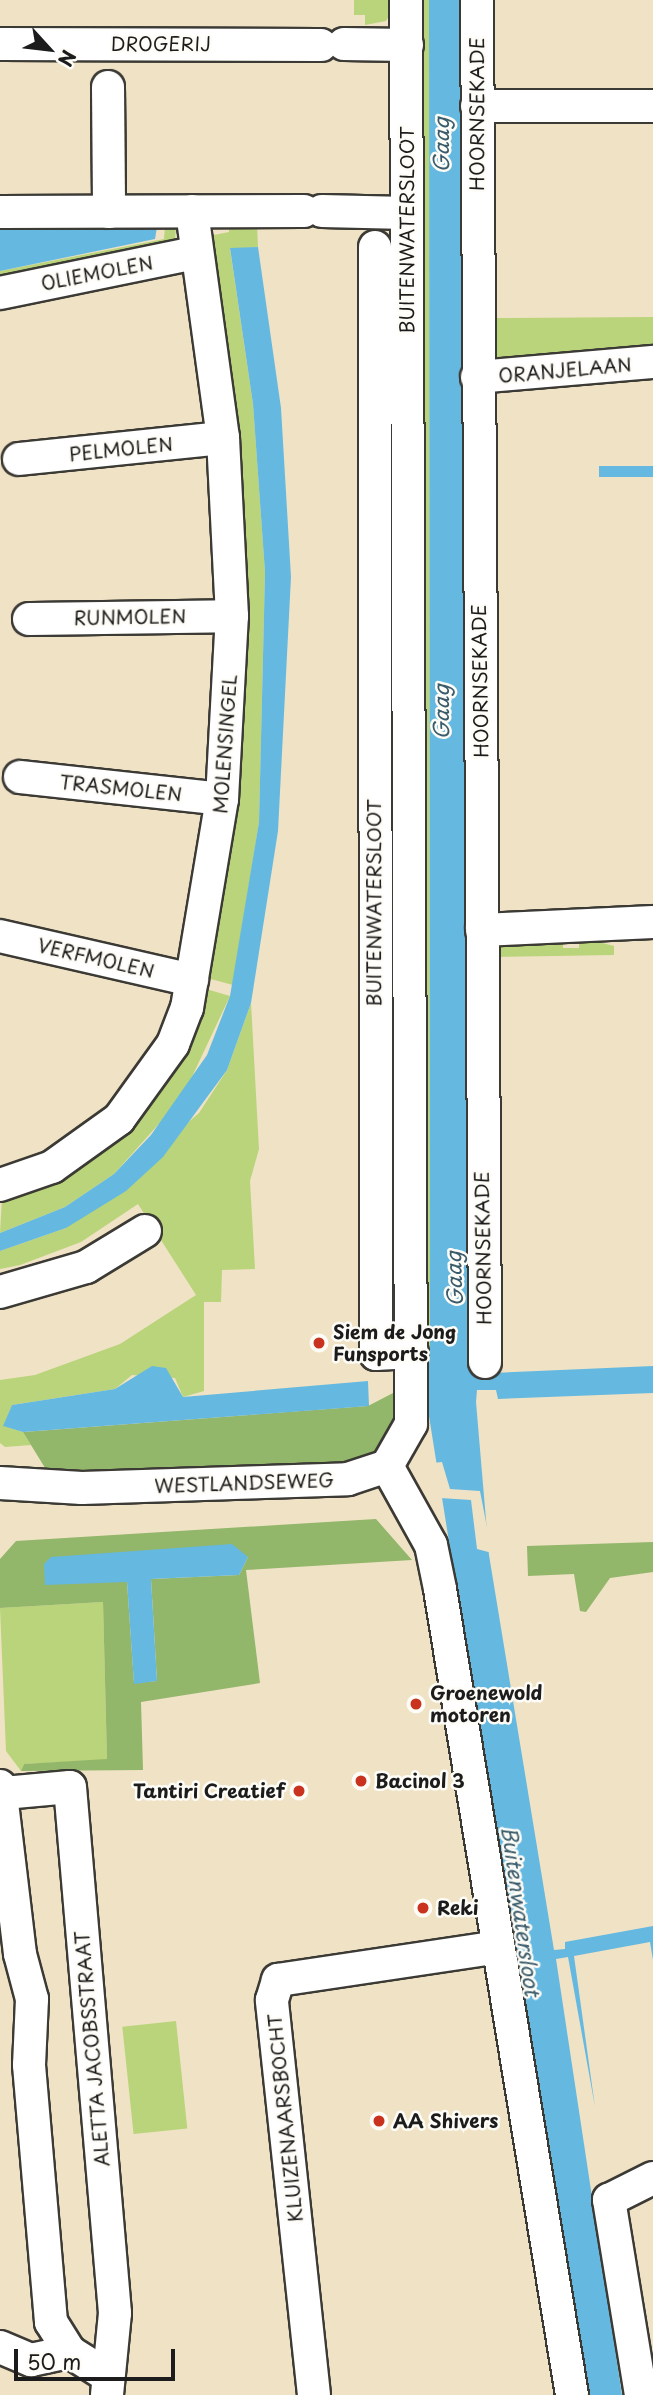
<!DOCTYPE html>
<style>
body{margin:0}
#map{position:relative;width:653px;height:2395px;overflow:hidden;background:#f0e2c5;font-family:"Playpen Sans",sans-serif}
div>[style]{position:absolute}
.green>*{inset:0;background:#b9d47a;transform-origin:0 0}
.forest>*{inset:0;background:#92b66a}
.water>*{inset:0;background:#65b9e1;transform-origin:0 0}
.pier>*{inset:0;background:#f0e2c5}
.roads{filter:drop-shadow(2px 0 #3c3a35) drop-shadow(-2px 0 #3c3a35) drop-shadow(0 2px #3c3a35) drop-shadow(0 -2px #3c3a35)}
.minor>*{height:32px;margin:-16px;padding:0 16px;transform-origin:16px;border-radius:16px;background:#fff}
.dots>*{width:19px;height:19px;translate:-50% -50%;box-sizing:border-box;border:4px solid #fdfcf7;border-radius:50%}
span{translate:-50% -50%;white-space:nowrap;text-align:center;line-height:1.15;-webkit-text-stroke:5px #fdfcf7;paint-order:stroke}
.street-label{font-size:19px;color:#1c1c1c}
.poi-label{font-size:19px;color:#1c1c1c;font-weight:700}
.left{translate:0 -50%;text-align:left}
.right{translate:-100% -50%;text-align:right}
.water-label{font-size:21px;color:#395b6b;font-style:italic}
.north{position:absolute;left:14px;top:14px;width:70px;height:70px;-webkit-text-stroke:5px #fdfcf7;paint-order:stroke;rotate:117deg;font-size:19px;font-weight:700;line-height:28px;text-align:center;color:#1c1c1c}
.north::after{content:'';display:block;margin:auto;width:24px;height:32px;background:#1c1c1c;clip-path:polygon(50% 0,100% 100%,50% 72%,0 100%)}
.scale{position:absolute;left:14px;top:2349px;width:161px;height:32px;box-sizing:border-box;border:4px solid #1c1c1c;border-top:0;padding-left:9px;font-size:21px;line-height:24px;white-space:nowrap;color:#1c1c1c;-webkit-text-stroke:5px #fdfcf7;paint-order:stroke}
</style>
<div id="map">
<div class="green">
<i style="clip-path:polygon(354px 0,393px 0,392px 11px,386px 21px,365px 25px,365px 15px,354px 15px)"></i>
<i style="clip-path:polygon(419px 0,429px 0,429px 67px,430px 1358px,422px 1365px)"></i>
<i style="clip-path:polygon(257px 225px,258px 247px,230px 249px,253px 404px,265px 572px,259px 822px,233px 985px,207px 978px,237px 775px,209px 236px,229px 232px,229px 226px)"></i>
<i style="clip-path:polygon(165px 226px,176px 227px,174px 251px,0 284px,0 271px,164px 239px)"></i>
<i style="clip-path:polygon(653px 317px,653px 347px,494px 361px,494px 318px)"></i>
<i style="clip-path:polygon(579px 937px,614px 946px,614px 955px,488px 957px,491px 942px,563px 938px,563px 948px,579px 948px)"></i>
<i style="clip-path:polygon(206px 989px,230px 996px,182px 1098px,114px 1174px,65px 1207px,0 1233px,2px 1198px,57px 1177px,195px 1024px)"></i>
<i style="clip-path:polygon(251px 1003px,259px 1149px,250px 1181px,255px 1269px,222px 1270px,221px 1302px,204px 1302px,204px 1391px,183px 1397px,175px 1378px,132px 1375px,115px 1389px,12px 1405px,4px 1426px,23px 1432px,31px 1445px,5px 1447px,0 1443px,0 1380px,35px 1375px,120px 1344px,196px 1295px,138px 1204px,81px 1242px,20px 1265px,0 1269px,0 1251px,66px 1228px,199px 1113px,227px 1070px)"></i>
<i style="clip-path:polygon(103px 1602px,107px 1760px,24px 1764px,21px 1771px,6px 1751px,0 1608px)"></i>
<i style="left:176px;top:2021px;width:108px;height:54px;rotate:84deg"></i>
</div>
<div class="forest">
<i style="clip-path:polygon(395px 1392px,400px 1413px,372px 1464px,50px 1476px,23px 1432px,368px 1406px)"></i>
<i style="clip-path:polygon(evenodd,376px 1519px,412px 1560px,246px 1570px,260px 1683px,141px 1702px,143px 1770px,21px 1771px,24px 1764px,107px 1759px,103px 1602px,0 1608px,0 1559px,16px 1541px,376px 1519px,248px 1557px,239px 1575px,151px 1579px,157px 1681px,134px 1683px,127px 1582px,248px 1557px)"></i>
<i style="clip-path:polygon(653px 1542px,653px 1572px,610px 1578px,586px 1612px,580px 1611px,574px 1574px,528px 1576px,527px 1546px)"></i>
</div>
<div class="water">
<i style="clip-path:polygon(429px 0,464px 0,492px 1373px,653px 1366px,653px 1393px,498px 1399px,496px 1390px,477px 1390px,476px 1402px,489px 1555px,554px 1950px,565px 1949px,565px 1942px,653px 1926px,653px 1960px,650px 1942px,574px 1956px,595px 2107px,568px 1957px,556px 1959px,622px 2395px,585px 2395px,425px 1391px,430px 1357px)"></i>
<i style="clip-path:polygon(157px 227px,155px 239px,0 271px,0 228px)"></i>
<i style="clip-path:polygon(258px 247px,281px 408px,291px 577px,278px 831px,251px 1003px,227px 1070px,163px 1157px,126px 1191px,66px 1228px,0 1251px,0 1233px,65px 1207px,114px 1174px,151px 1135px,207px 1055px,230px 996px,259px 822px,265px 572px,253px 404px,230px 248px)"></i>
<i style="left:653px;top:466px;width:11px;height:54px;rotate:90deg"></i>
<i style="clip-path:polygon(152px 1366px,166px 1368px,183px 1397px,368px 1381px,369px 1406px,23px 1432px,3px 1426px,12px 1405px,115px 1389px)"></i>
<i style="clip-path:polygon(232px 1544px,248px 1557px,239px 1575px,151px 1579px,157px 1681px,134px 1684px,127px 1582px,45px 1585px,44px 1564px,51px 1557px)"></i>
</div>
<div class="pier">
<i style="clip-path:polygon(442px 1462px,450px 1489px,480px 1491px,492px 1553px,477px 1549px,471px 1500px,440px 1498px,433px 1463px)"></i>
</div>
<div class="roads">
<div class="minor">
<i style="left:477px;top:0;width:1362px;rotate:89.66deg"></i>
<i style="left:0;top:44px;width:321px;rotate:0.2deg"></i>
<i style="left:344px;top:44px;width:63px;rotate:0.9deg"></i>
<i style="left:108px;top:87px;width:125px;rotate:89.5deg"></i>
<i style="left:477px;top:106px;width:176px"></i>
<i style="left:322px;top:211px;width:85px;rotate:1.3deg"></i>
<i style="left:0;top:212px;width:304px;rotate:-0.2deg"></i>
<i style="left:375px;top:247px;width:1107px;rotate:89.95deg"></i>
<i style="left:376px;top:1354px;width:36px;rotate:-3deg"></i>
<i style="left:0;top:293px;width:199px;rotate:-11.6deg"></i>
<i style="left:477px;top:377px;width:177px;rotate:-4.9deg"></i>
<i style="left:19px;top:459px;width:205px;rotate:-5.9deg"></i>
<i style="left:29px;top:619px;width:203px;rotate:-0.8deg"></i>
<i style="left:20px;top:777px;width:203px;rotate:6.2deg"></i>
<i style="left:482px;top:930px;width:171px;rotate:-2.7deg"></i>
<i style="left:0;top:936px;width:197px;rotate:12.9deg"></i>
<i style="left:0;top:1185px;width:55px;rotate:-19.1deg"></i>
<i style="left:52px;top:1167px;width:82px;rotate:-35.6deg"></i>
<i style="left:119px;top:1119px;width:92px;rotate:-54.2deg"></i>
<i style="left:173px;top:1044px;width:39px;rotate:-69deg"></i>
<i style="left:187px;top:1008px;width:212px;rotate:-80.5deg"></i>
<i style="left:222px;top:799px;width:183px;rotate:-86.9deg"></i>
<i style="left:232px;top:616px;width:178px;rotate:-92.9deg"></i>
<i style="left:223px;top:438px;width:229px;rotate:-97.8deg"></i>
<i style="left:0;top:1292px;width:90px;rotate:-16.2deg"></i>
<i style="left:86px;top:1267px;width:69px;rotate:-31.4deg"></i>
<i style="left:387px;top:1466px;width:90px;rotate:60.9deg"></i>
<i style="left:431px;top:1545px;width:45px;rotate:78.4deg"></i>
<i style="left:440px;top:1589px;width:817px;rotate:80.7deg"></i>
<i style="left:0;top:1483px;width:82px;rotate:3.5deg"></i>
<i style="left:82px;top:1488px;width:266px;rotate:-1.9deg"></i>
<i style="left:348px;top:1479px;width:41px;rotate:-18.4deg"></i>
<i style="left:387px;top:1466px;width:48px;rotate:-60.3deg"></i>
<i style="left:411px;top:1424px;width:1424px;rotate:-90.2deg"></i>
<i style="left:0;top:1786px;width:169px;rotate:83.2deg"></i>
<i style="left:20px;top:1954px;width:47px;rotate:75.1deg"></i>
<i style="left:32px;top:1999px;width:66px;rotate:92.6deg"></i>
<i style="left:29px;top:2065px;width:258px;rotate:85.1deg"></i>
<i style="left:51px;top:2322px;width:36px;rotate:58deg"></i>
<i style="left:70px;top:2352px;width:41px;rotate:32.2deg"></i>
<i style="left:4px;top:1793px;width:66px;rotate:-5.2deg"></i>
<i style="left:70px;top:1787px;width:528px;rotate:85.11deg"></i>
<i style="left:115px;top:2313px;width:82px;rotate:95.6deg"></i>
<i style="left:0;top:2347px;width:34px;rotate:23deg"></i>
<i style="left:31px;top:2360px;width:40px;rotate:-12deg"></i>
<i style="left:314px;top:2395px;width:397px;rotate:-96.1deg"></i>
<i style="left:272px;top:2000px;width:21px;rotate:-73deg"></i>
<i style="left:278px;top:1980px;width:222px;rotate:-8.5deg"></i>
<i style="left:641px;top:2395px;width:198px;rotate:-99.3deg"></i>
<i style="left:609px;top:2200px;width:49px;rotate:-26.6deg"></i>
</div>
</div>
<div class="dots">
<i style="left:319px;top:1343px;background:#c8321e"></i>
<i style="left:416px;top:1704px;background:#c8321e"></i>
<i style="left:361px;top:1781px;background:#c8321e"></i>
<i style="left:299px;top:1791px;background:#c8321e"></i>
<i style="left:423px;top:1908px;background:#c8321e"></i>
<i style="left:379px;top:2121px;background:#c8321e"></i>
</div>
<div class="street-label">
<span style="left:161px;top:44px">DROGERIJ</span>
<span style="left:477px;top:114px;rotate:-90deg">HOORNSEKADE</span>
<span style="left:407px;top:230px;rotate:-90deg">BUITENWATERSLOOT</span>
<span style="left:97px;top:273px;rotate:-11deg">OLIEMOLEN</span>
<span style="left:565px;top:370px;rotate:-5deg">ORANJELAAN</span>
<span style="left:121px;top:449px;rotate:-6deg">PELMOLEN</span>
<span style="left:130px;top:617px;rotate:-1deg">RUNMOLEN</span>
<span style="left:480px;top:681px;rotate:-91deg">HOORNSEKADE</span>
<span style="left:225px;top:744px;rotate:-86deg">MOLENSINGEL</span>
<span style="left:121px;top:788px;rotate:6deg">TRASMOLEN</span>
<span style="left:374px;top:903px;rotate:-90deg">BUITENWATERSLOOT</span>
<span style="left:96px;top:958px;rotate:13deg">VERFMOLEN</span>
<span style="left:483px;top:1248px;rotate:-91deg">HOORNSEKADE</span>
<span style="left:244px;top:1483px;rotate:-2deg">WESTLANDSEWEG</span>
<span style="left:92px;top:2049px;rotate:-95deg">ALETTA JACOBSSTRAAT</span>
<span style="left:285px;top:2118px;rotate:-96deg">KLUIZENAARSBOCHT</span>
</div>
<div class="poi-label">
<span class="left" style="left:333px;top:1343px">Siem de Jong<br>Funsports</span>
<span class="left" style="left:430px;top:1704px">Groenewold<br>motoren</span>
<span class="left" style="left:375px;top:1781px">Bacinol 3</span>
<span class="right" style="left:285px;top:1791px">Tantiri Creatief</span>
<span class="left" style="left:437px;top:1908px">Reki</span>
<span class="left" style="left:393px;top:2121px">AA Shivers</span>
</div>
<div class="water-label">
<span style="left:440px;top:145px;rotate:-90deg">Gaag</span>
<span style="left:440px;top:712px;rotate:-90deg">Gaag</span>
<span style="left:453px;top:1279px;rotate:-92deg">Gaag</span>
<span style="left:522px;top:1911px;rotate:82deg">Buitenwatersloot</span>
</div>
<div class="north">N</div>
<div class="scale">50 m</div>
</div>
